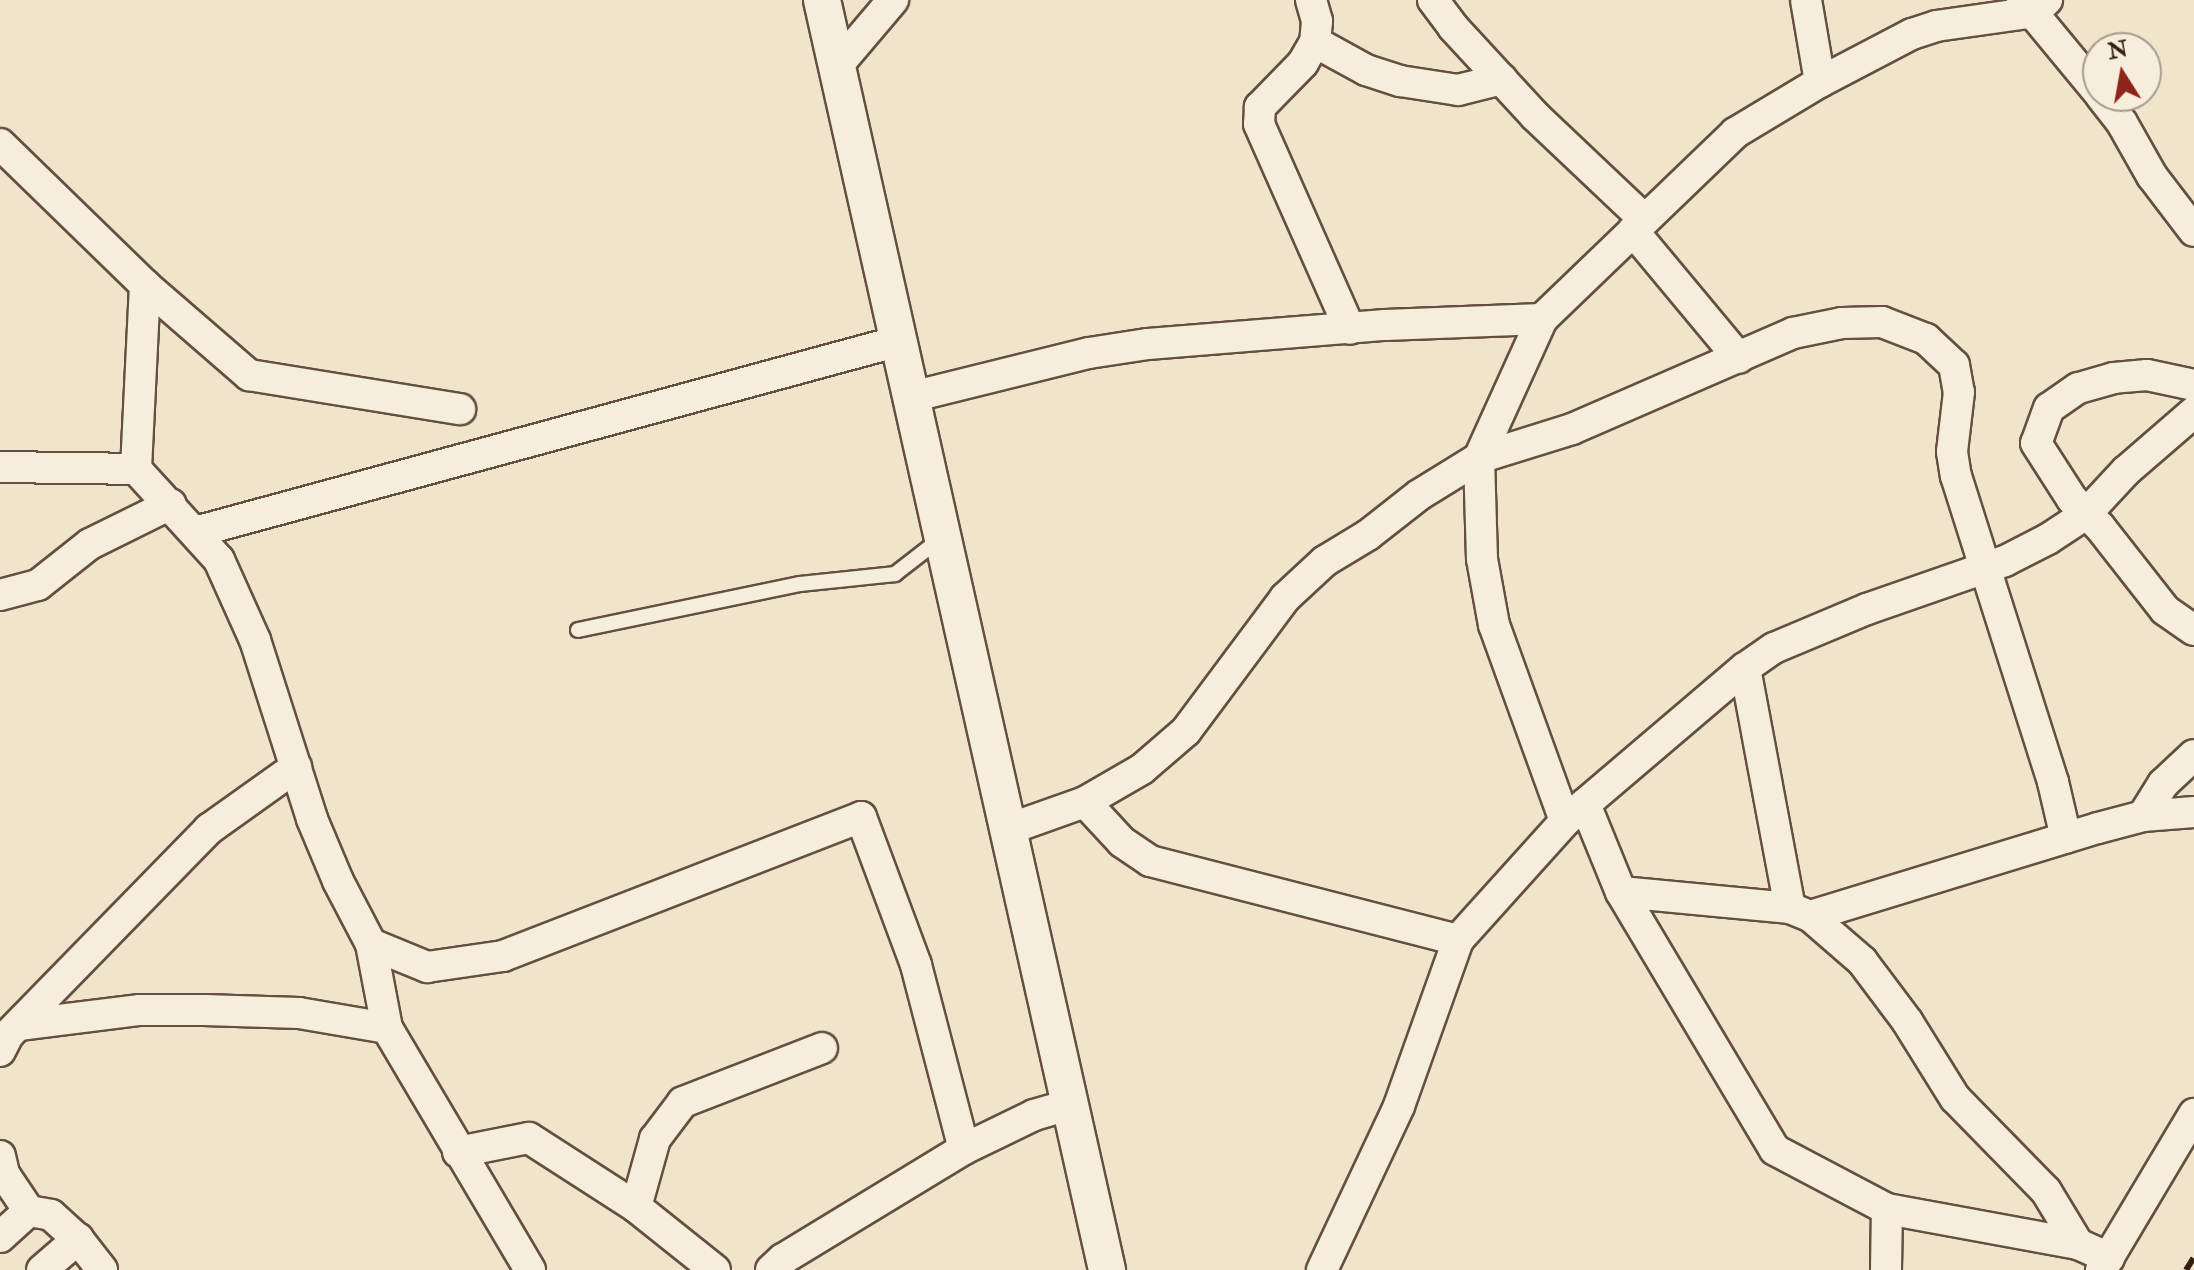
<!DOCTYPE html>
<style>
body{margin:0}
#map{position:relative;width:2194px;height:1270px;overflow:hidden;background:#f0e5cb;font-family:"IM FELL Double Pica",serif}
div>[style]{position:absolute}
.roads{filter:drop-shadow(2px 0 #644f40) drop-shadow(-2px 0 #644f40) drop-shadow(0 2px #644f40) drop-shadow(0 -2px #644f40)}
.service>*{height:14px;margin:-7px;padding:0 7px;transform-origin:7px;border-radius:7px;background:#f5eedd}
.minor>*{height:30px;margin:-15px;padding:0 15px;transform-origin:15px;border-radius:15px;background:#f5eedd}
.tertiary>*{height:36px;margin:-18px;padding:0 18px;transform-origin:18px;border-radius:18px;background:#f5eedd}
.rail>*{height:6px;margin-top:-3px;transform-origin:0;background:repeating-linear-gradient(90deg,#361d11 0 14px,transparent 0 28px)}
span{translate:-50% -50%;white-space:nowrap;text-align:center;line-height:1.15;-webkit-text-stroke:6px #f5eedd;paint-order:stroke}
.north{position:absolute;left:2082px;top:32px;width:80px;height:80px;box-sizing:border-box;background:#f5eedd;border:2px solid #a99a8b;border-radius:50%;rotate:349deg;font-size:22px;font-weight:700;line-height:32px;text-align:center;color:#361d11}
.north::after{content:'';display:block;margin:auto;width:28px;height:36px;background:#8f2418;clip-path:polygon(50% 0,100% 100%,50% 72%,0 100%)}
</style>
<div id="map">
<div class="roads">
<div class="service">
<i style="left:578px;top:630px;width:227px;rotate:-11.7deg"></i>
<i style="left:800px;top:584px;width:96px;rotate:-6deg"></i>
<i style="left:895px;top:574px;width:57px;rotate:-37.9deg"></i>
</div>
<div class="minor">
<i style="left:1311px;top:0;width:22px;rotate:74deg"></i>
<i style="left:1317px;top:21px;width:21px;rotate:95deg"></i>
<i style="left:1315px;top:42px;width:24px;rotate:120deg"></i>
<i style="left:1303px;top:63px;width:62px;rotate:134.3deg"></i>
<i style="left:1260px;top:107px;width:17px;rotate:93deg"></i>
<i style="left:1259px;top:124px;width:224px;rotate:66.1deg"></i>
<i style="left:1433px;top:0;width:34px;rotate:53deg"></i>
<i style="left:1453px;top:27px;width:121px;rotate:47.3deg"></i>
<i style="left:1535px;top:116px;width:150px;rotate:43.4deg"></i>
<i style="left:1806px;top:0;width:83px;rotate:80.3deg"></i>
<i style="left:2022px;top:0;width:119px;rotate:50.4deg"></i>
<i style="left:1315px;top:42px;width:58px;rotate:28.8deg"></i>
<i style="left:1366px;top:70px;width:36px;rotate:18deg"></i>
<i style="left:1400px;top:81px;width:59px;rotate:8.8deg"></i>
<i style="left:1458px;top:90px;width:45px;rotate:-14deg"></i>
<i style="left:837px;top:66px;width:87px;rotate:-49.7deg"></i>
<i style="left:2101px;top:96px;width:34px;rotate:52deg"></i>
<i style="left:2122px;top:123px;width:61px;rotate:60.5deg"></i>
<i style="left:2152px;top:176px;width:69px;rotate:52.6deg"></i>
<i style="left:0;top:144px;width:202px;rotate:44.2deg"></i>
<i style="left:145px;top:285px;width:184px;rotate:92.8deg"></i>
<i style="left:136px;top:469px;width:123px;rotate:47.6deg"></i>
<i style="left:219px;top:560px;width:88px;rotate:65.8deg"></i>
<i style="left:255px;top:640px;width:188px;rotate:72.3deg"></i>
<i style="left:312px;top:819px;width:67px;rotate:67.2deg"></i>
<i style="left:338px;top:881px;width:71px;rotate:62.4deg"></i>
<i style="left:371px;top:944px;width:86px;rotate:79.2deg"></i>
<i style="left:387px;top:1028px;width:281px;rotate:59.4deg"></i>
<i style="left:1633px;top:231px;width:165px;rotate:50.2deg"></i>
<i style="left:145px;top:285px;width:138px;rotate:40.9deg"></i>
<i style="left:249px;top:375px;width:214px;rotate:9.2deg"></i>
<i style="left:2194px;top:385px;width:48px;rotate:-168deg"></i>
<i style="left:2147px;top:375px;width:33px;rotate:175deg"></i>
<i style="left:2114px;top:378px;width:37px;rotate:164deg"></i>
<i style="left:2078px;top:388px;width:35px;rotate:145deg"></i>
<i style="left:2049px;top:408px;width:37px;rotate:110deg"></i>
<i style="left:2036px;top:443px;width:67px;rotate:57.3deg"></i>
<i style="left:2072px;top:499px;width:40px;rotate:45deg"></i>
<i style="left:2100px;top:527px;width:105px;rotate:51.9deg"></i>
<i style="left:2165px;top:610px;width:35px;rotate:35deg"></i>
<i style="left:911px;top:397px;width:183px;rotate:-13.9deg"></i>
<i style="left:1089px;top:353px;width:60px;rotate:-8.7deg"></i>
<i style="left:1148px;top:344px;width:238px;rotate:-4.6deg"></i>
<i style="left:1385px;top:325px;width:157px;rotate:-2.2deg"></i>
<i style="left:0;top:467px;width:136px;rotate:0.8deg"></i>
<i style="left:195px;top:532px;width:729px;rotate:-15.18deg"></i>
<i style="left:0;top:595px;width:39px;rotate:-15deg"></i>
<i style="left:38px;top:585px;width:66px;rotate:-38.3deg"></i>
<i style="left:90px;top:544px;width:90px;rotate:-26.3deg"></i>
<i style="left:1745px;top:668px;width:244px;rotate:79.4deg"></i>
<i style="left:1085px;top:802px;width:54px;rotate:47.2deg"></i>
<i style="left:1122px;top:842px;width:34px;rotate:34deg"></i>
<i style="left:1150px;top:861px;width:318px;rotate:14.4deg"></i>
<i style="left:1585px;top:804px;width:95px;rotate:67.8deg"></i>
<i style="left:1621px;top:892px;width:300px;rotate:59.2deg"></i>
<i style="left:1775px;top:1150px;width:127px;rotate:27.8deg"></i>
<i style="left:1887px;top:1209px;width:194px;rotate:10.4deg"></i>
<i style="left:2078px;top:1244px;width:34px;rotate:24deg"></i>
<i style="left:2143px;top:816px;width:38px;rotate:-58deg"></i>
<i style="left:2163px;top:784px;width:42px;rotate:-43.1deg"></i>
<i style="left:1565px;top:821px;width:208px;rotate:-109.9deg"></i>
<i style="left:1494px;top:625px;width:67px;rotate:-100.3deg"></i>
<i style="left:1482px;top:559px;width:101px;rotate:-91.7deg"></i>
<i style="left:1479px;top:458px;width:97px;rotate:-17.3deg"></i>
<i style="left:1572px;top:429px;width:241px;rotate:-23.5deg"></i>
<i style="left:1793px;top:333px;width:50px;rotate:-11.5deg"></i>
<i style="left:1842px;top:323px;width:40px;rotate:-1.4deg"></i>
<i style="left:1882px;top:322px;width:47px;rotate:21.1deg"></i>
<i style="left:1926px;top:339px;width:38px;rotate:43deg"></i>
<i style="left:1954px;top:365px;width:27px;rotate:80deg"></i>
<i style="left:1959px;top:392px;width:60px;rotate:96.7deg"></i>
<i style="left:1952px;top:452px;width:24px;rotate:81deg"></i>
<i style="left:1956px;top:476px;width:321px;rotate:72.4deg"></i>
<i style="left:2053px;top:782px;width:57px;rotate:76.9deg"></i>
<i style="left:1009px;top:829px;width:81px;rotate:-19.6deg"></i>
<i style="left:1085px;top:802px;width:66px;rotate:-30.1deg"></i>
<i style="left:1142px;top:769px;width:58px;rotate:-40.8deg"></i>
<i style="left:1186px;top:731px;width:166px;rotate:-53.3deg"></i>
<i style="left:1285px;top:598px;width:54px;rotate:-42.8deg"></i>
<i style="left:1325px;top:561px;width:50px;rotate:-31.2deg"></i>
<i style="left:1368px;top:535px;width:65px;rotate:-38.1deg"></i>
<i style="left:1419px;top:495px;width:70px;rotate:-31.7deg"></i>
<i style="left:1479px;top:458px;width:153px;rotate:-65.6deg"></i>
<i style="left:1542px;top:319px;width:268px;rotate:-43.9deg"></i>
<i style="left:1735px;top:133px;width:99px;rotate:-31deg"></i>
<i style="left:1820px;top:82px;width:104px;rotate:-27.6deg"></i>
<i style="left:1912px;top:34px;width:25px;rotate:-18deg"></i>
<i style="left:1936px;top:26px;width:99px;rotate:-8.1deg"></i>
<i style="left:2034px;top:12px;width:18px;rotate:-43deg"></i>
<i style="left:1621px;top:892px;width:170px;rotate:5.4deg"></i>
<i style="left:1790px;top:908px;width:22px;rotate:22deg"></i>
<i style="left:1810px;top:916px;width:69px;rotate:40.9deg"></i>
<i style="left:1862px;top:961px;width:75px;rotate:53.1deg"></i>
<i style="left:1907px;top:1021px;width:91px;rotate:58.1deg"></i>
<i style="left:1955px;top:1098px;width:130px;rotate:45.6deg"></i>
<i style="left:2046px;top:1191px;width:62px;rotate:58.9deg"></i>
<i style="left:1810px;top:916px;width:301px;rotate:-17deg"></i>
<i style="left:2098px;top:828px;width:47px;rotate:-14.9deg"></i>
<i style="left:2143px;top:816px;width:51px;rotate:-4.5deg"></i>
<i style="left:371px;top:944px;width:61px;rotate:22.3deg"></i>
<i style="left:427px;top:967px;width:77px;rotate:-8.2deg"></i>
<i style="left:503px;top:956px;width:384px;rotate:-21.2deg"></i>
<i style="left:861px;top:817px;width:158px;rotate:69.6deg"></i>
<i style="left:916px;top:965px;width:190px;rotate:75.4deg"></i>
<i style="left:19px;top:1025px;width:122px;rotate:-7.1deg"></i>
<i style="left:140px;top:1010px;width:64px"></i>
<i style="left:204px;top:1010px;width:95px;rotate:1.8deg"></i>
<i style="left:299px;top:1013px;width:89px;rotate:9.7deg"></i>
<i style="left:0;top:1051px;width:18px;rotate:-63deg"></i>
<i style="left:8px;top:1035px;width:288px;rotate:-45.7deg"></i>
<i style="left:209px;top:829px;width:107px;rotate:-35.5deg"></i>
<i style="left:458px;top:1152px;width:72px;rotate:-11.2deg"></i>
<i style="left:529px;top:1138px;width:127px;rotate:32.8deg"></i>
<i style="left:636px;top:1207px;width:101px;rotate:38.6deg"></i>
<i style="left:0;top:1156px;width:18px;rotate:77deg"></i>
<i style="left:4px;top:1174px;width:45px;rotate:56deg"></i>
<i style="left:29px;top:1211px;width:22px;rotate:10deg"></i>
<i style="left:51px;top:1215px;width:36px;rotate:42deg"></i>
<i style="left:78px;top:1239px;width:39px;rotate:52deg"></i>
<i style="left:636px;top:1207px;width:71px;rotate:-74.4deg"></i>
<i style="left:655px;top:1139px;width:46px;rotate:-52.9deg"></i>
<i style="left:683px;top:1102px;width:149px;rotate:-21.2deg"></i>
<i style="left:0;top:1237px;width:39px;rotate:-42deg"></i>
<i style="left:42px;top:1270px;width:48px;rotate:-40.7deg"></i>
<i style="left:771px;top:1270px;width:16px;rotate:-43deg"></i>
<i style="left:783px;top:1259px;width:212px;rotate:-31.3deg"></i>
<i style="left:964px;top:1149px;width:78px;rotate:-25.9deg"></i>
<i style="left:1034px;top:1115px;width:37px;rotate:-16deg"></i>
<i style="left:1322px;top:1270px;width:181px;rotate:-64.8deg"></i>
<i style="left:1399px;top:1106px;width:176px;rotate:-70.4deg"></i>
<i style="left:1458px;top:940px;width:160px;rotate:-48deg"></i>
<i style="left:1565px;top:821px;width:236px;rotate:-40.4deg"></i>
<i style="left:1745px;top:668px;width:35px;rotate:-35deg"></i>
<i style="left:1774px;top:648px;width:101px;rotate:-22.8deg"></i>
<i style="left:1867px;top:609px;width:146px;rotate:-19.2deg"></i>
<i style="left:2005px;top:561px;width:48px;rotate:-27.1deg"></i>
<i style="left:2048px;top:539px;width:45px;rotate:-33.3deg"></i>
<i style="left:2086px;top:514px;width:59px;rotate:-47.1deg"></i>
<i style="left:2126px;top:471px;width:90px;rotate:-40.9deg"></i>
<i style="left:1886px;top:1270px;width:61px;rotate:-89.1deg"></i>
<i style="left:2101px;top:1270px;width:182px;rotate:-59.2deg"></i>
</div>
<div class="tertiary">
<i style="left:822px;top:0;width:1302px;rotate:77.35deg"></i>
</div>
</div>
<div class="rail">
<i style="left:2186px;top:1270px;width:15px;rotate:-58deg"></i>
</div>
<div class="north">N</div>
</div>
